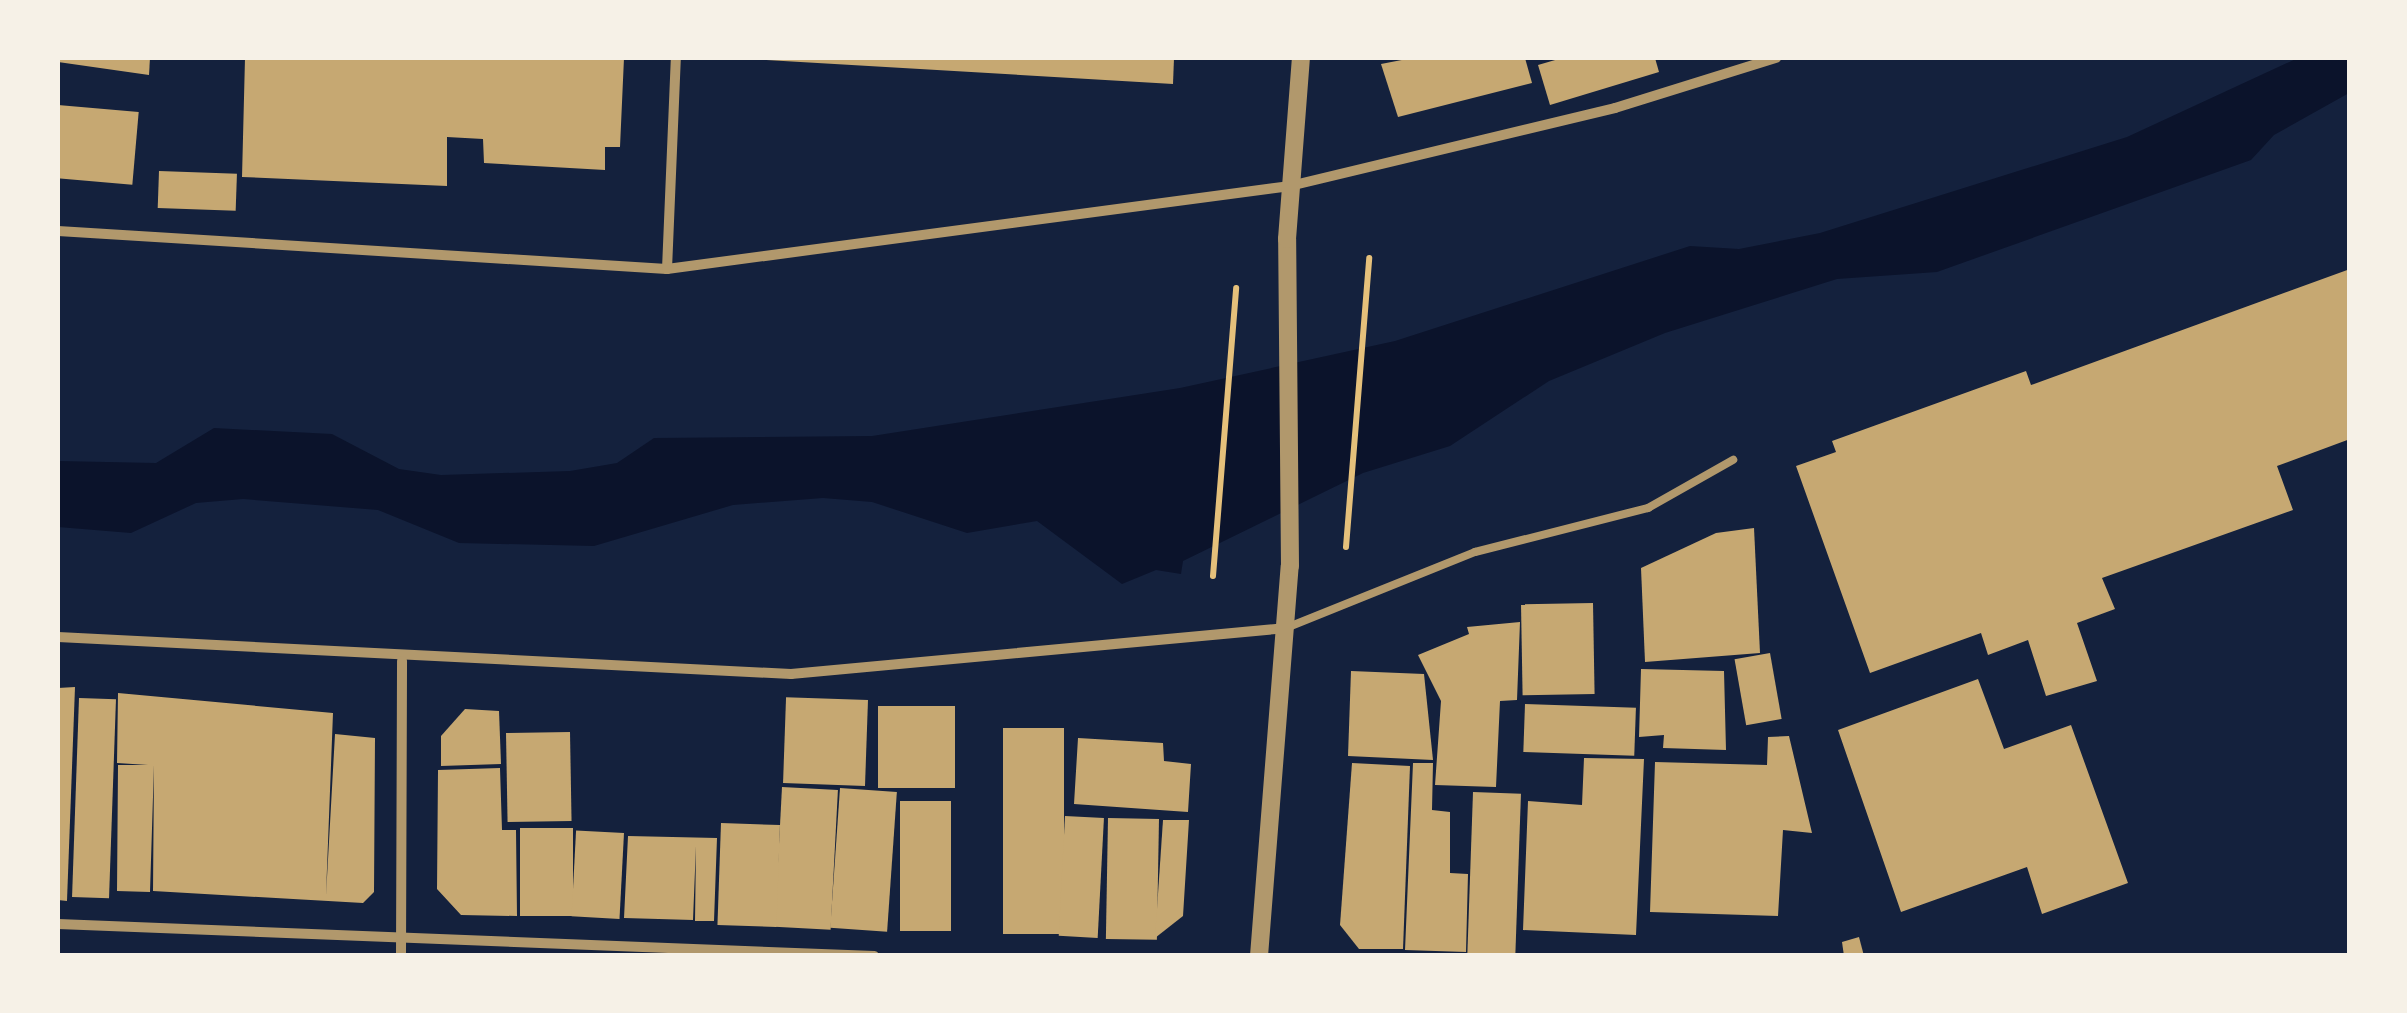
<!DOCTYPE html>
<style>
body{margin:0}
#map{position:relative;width:2407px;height:1013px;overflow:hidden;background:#14213d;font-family:Commissioner,sans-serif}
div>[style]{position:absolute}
.water>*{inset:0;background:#0b132b}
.building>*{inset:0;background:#c6a872;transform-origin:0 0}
.path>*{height:6px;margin:-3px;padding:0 3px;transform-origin:3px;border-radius:3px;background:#e5c07b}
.service>*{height:8px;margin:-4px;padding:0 4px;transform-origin:4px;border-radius:4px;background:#b1986c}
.minor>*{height:10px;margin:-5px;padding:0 5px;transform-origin:5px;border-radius:5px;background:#b1986c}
.tertiary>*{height:18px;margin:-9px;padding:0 9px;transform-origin:9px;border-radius:9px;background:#b1986c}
span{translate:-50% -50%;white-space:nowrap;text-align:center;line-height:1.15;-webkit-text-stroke:10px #f6f1e7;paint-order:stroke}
.frame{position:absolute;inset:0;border:60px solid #f6f1e7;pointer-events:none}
</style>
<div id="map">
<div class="water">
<i style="clip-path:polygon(2298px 58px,2349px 58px,2349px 93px,2274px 135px,2251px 160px,1937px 272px,1837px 279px,1665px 333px,1549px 381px,1450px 446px,1363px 473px,1183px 561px,1181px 574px,1156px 570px,1122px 584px,1037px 521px,967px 533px,872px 502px,823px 498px,733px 505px,594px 546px,459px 543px,378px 510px,243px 499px,196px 503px,131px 533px,58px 527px,58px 461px,156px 463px,214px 428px,332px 434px,399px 469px,441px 475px,570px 471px,617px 463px,654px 438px,872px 436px,1180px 388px,1395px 341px,1690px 246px,1739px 249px,1820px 233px,2127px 137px)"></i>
</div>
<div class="building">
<i style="clip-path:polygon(58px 58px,150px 58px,149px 75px,58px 62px)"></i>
<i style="clip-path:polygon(245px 58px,624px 58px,620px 147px,605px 147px,605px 170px,484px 163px,483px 139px,447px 137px,447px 186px,242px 177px)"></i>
<i style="clip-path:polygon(734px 58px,1174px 58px,1173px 84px)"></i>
<i style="clip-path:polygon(1412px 58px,1525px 58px,1532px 83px,1398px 117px,1381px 64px)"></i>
<i style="clip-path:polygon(1562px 58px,1655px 58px,1659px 72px,1550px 105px,1538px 65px)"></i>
<i style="left:58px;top:105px;width:81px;height:73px;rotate:5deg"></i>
<i style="left:159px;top:171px;width:78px;height:37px;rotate:2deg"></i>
<i style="clip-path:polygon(2350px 269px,2350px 439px,2277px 466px,2293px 510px,2102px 578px,2115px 609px,2077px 623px,2097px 681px,2046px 696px,2028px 640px,1988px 655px,1981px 633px,1870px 673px,1796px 466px,1836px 452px,1832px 441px,2026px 371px,2031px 385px)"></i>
<i style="clip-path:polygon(1754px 528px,1760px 653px,1645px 662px,1641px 568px,1716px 533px)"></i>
<i style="left:1593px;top:603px;width:91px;height:72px;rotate:89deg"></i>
<i style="clip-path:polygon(1520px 622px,1517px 700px,1500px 701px,1496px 787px,1435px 785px,1441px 701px,1418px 655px,1469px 634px,1467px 627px)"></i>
<i style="left:1770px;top:653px;width:67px;height:36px;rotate:80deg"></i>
<i style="clip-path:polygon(1641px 669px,1724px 671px,1726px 750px,1663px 748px,1664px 735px,1639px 737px)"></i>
<i style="clip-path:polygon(1351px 671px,1424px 674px,1433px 760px,1348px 756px)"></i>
<i style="clip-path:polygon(1978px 679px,2004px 749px,2071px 725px,2128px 883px,2042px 914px,2027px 867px,1901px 912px,1838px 730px)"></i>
<i style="clip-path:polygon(75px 687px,67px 901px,58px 900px,58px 688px)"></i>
<i style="clip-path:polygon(118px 693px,333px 713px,326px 895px,335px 734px,375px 738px,374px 892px,363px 903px,153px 891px,154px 765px,150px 892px,117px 891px,118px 765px,148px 765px,117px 763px)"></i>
<i style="left:79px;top:698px;width:37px;height:199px;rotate:2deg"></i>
<i style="left:868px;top:700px;width:86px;height:82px;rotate:92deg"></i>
<i style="left:1525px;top:704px;width:111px;height:48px;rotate:2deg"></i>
<i style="left:878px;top:706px;width:77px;height:82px"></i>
<i style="clip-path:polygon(465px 709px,499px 711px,501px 764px,441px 766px,441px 736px)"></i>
<i style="left:1003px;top:728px;width:61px;height:206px"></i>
<i style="left:570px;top:732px;width:89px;height:64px;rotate:89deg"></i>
<i style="clip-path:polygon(1789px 736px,1812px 833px,1783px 830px,1778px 916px,1650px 912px,1655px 762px,1767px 765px,1768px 737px)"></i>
<i style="clip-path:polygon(1078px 738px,1163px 743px,1164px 761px,1191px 764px,1188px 812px,1074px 804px)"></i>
<i style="clip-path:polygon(1584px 758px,1644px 759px,1636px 935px,1523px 930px,1528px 801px,1582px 805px)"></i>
<i style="clip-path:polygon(1352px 763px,1410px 766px,1403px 949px,1359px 949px,1340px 925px)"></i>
<i style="clip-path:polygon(1413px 763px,1433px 763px,1432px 810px,1450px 812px,1450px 873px,1468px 874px,1466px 952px,1405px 950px)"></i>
<i style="clip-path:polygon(500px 768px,502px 830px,516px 830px,517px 916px,461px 915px,437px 889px,438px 770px)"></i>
<i style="left:782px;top:787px;width:56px;height:140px;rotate:3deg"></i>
<i style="left:840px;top:788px;width:57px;height:140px;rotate:4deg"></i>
<i style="left:1473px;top:792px;width:48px;height:161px;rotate:2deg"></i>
<i style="left:900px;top:801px;width:51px;height:130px"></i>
<i style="left:1065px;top:816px;width:39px;height:120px;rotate:3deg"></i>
<i style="left:1108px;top:818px;width:51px;height:121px;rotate:1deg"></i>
<i style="clip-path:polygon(1163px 820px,1189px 820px,1183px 916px,1155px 938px)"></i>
<i style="left:721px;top:823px;width:59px;height:102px;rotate:2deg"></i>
<i style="left:520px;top:828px;width:53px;height:88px"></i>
<i style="left:624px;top:833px;width:86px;height:48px;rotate:93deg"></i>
<i style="clip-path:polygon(628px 836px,717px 838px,714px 921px,695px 921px,696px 846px,693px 920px,624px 918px)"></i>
<i style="clip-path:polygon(1859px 937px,1864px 956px,1844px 956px,1842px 942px)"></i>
</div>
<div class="path">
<i style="left:1346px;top:547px;width:290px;rotate:-85.4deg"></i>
<i style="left:1213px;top:576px;width:289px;rotate:-85.4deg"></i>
</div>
<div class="service">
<i style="left:1286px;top:628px;width:204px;rotate:-21.9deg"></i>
<i style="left:1475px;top:552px;width:179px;rotate:-14.3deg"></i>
<i style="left:1648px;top:508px;width:98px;rotate:-29.5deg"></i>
</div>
<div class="minor">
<i style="left:58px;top:231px;width:610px;rotate:3.57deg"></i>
<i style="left:667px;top:269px;width:629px;rotate:-7.59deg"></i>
<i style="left:1290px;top:186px;width:334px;rotate:-13.5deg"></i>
<i style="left:1615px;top:108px;width:169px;rotate:-17.3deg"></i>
<i style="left:667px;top:269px;width:211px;rotate:-87.6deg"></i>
<i style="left:58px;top:637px;width:734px;rotate:2.89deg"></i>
<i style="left:791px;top:674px;width:496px;rotate:-5.3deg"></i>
<i style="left:58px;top:924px;width:817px;rotate:2.25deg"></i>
<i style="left:401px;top:956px;width:295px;rotate:-89.8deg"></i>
</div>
<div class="tertiary">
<i style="left:1259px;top:956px;width:391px;rotate:-85.5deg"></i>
<i style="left:1290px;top:566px;width:327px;rotate:-90.5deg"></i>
<i style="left:1287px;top:239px;width:182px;rotate:-85.6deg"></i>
</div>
<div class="frame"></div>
</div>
